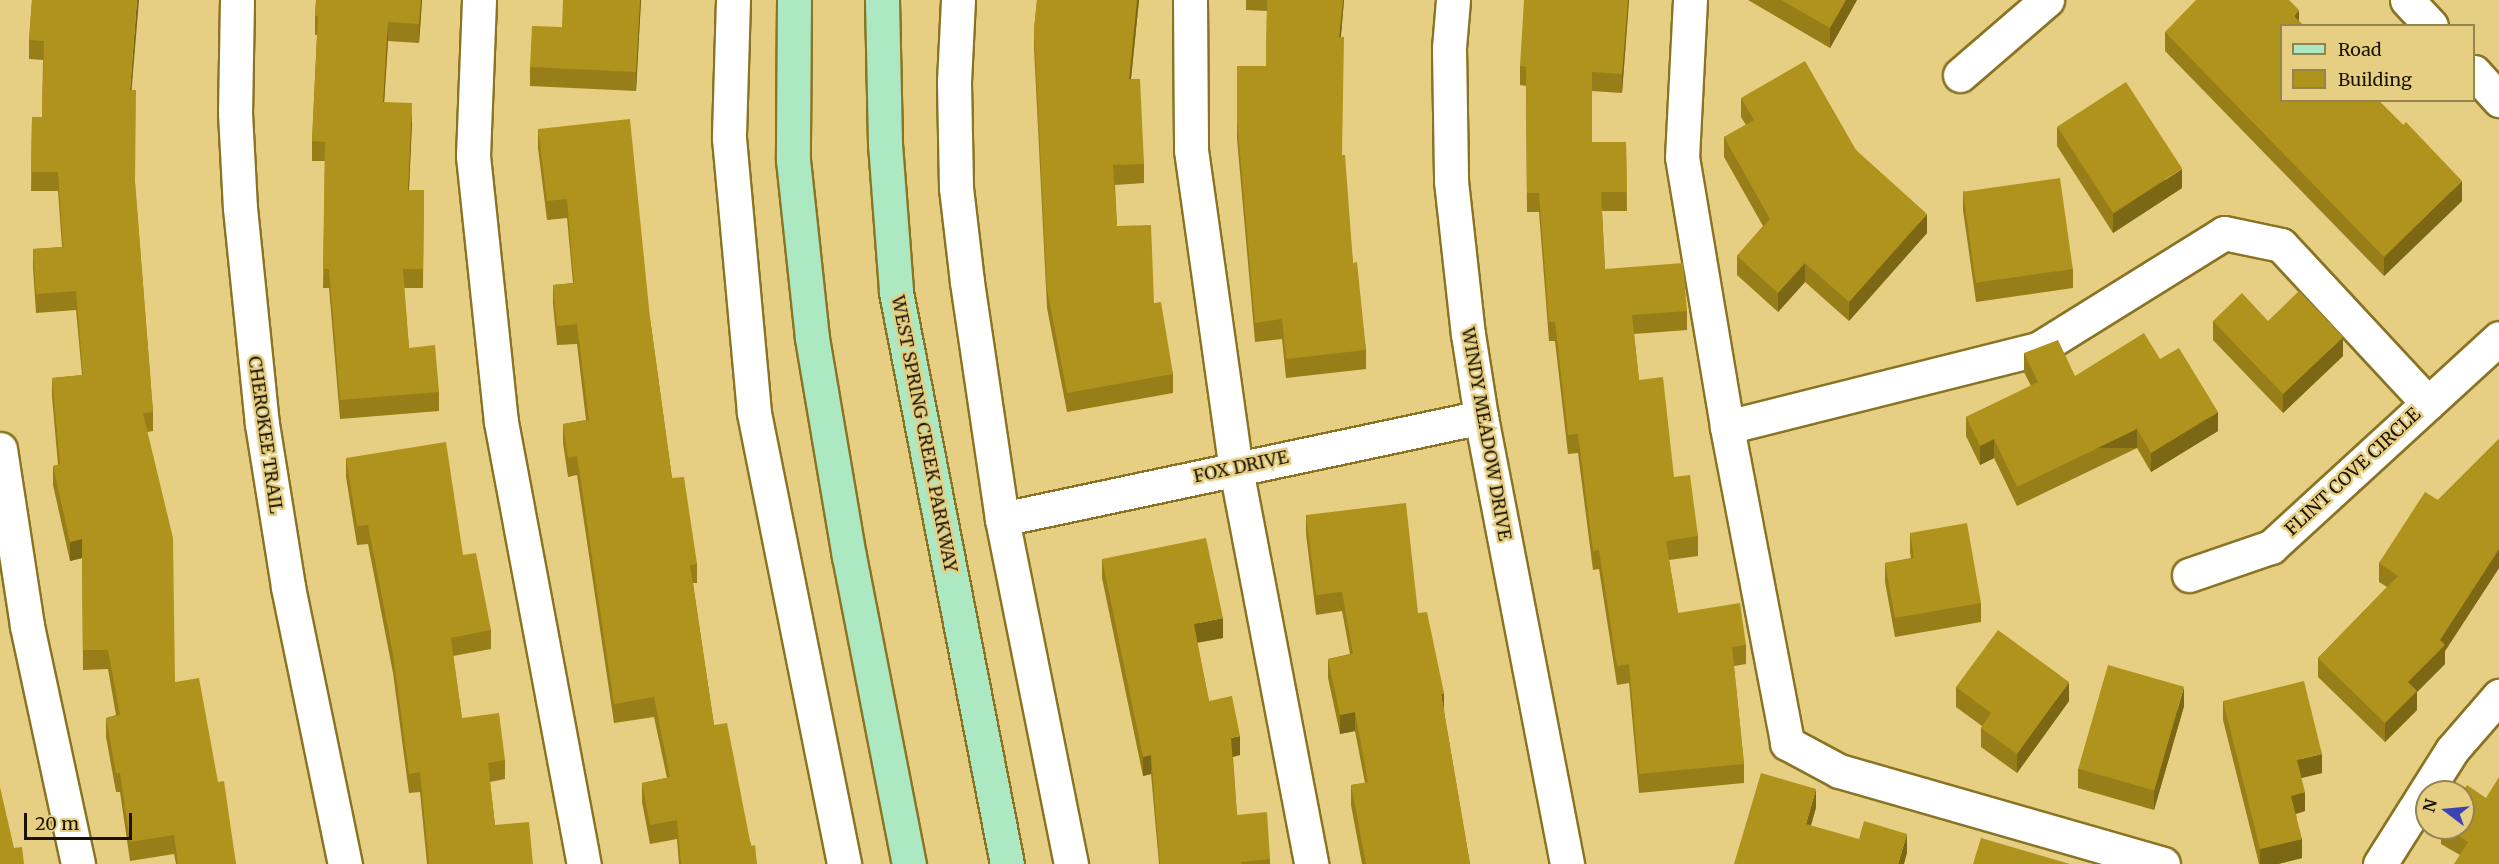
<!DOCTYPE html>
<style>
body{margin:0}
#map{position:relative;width:2499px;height:864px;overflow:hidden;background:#e6cf82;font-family:Merriweather,serif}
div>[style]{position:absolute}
.roads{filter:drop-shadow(2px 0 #8a7424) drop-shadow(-2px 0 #8a7424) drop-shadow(0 2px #8a7424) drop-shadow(0 -2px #8a7424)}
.minor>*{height:33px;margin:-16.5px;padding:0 16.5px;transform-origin:16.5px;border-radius:16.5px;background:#fff}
.major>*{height:33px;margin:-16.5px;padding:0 16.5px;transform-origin:16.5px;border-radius:16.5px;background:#ace8c1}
.wall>*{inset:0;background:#977e18}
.shaded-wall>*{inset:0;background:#7b6714;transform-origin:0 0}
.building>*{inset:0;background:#b0931c;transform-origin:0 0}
span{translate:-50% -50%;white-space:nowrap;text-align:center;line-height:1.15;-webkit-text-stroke:5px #e6cf82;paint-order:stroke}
.street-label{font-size:18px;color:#1a1300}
.legend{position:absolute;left:2280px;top:24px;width:195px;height:78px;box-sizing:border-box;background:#e6cf82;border:2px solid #94844e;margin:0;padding:8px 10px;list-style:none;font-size:18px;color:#1a1300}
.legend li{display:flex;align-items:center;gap:12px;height:30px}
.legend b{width:30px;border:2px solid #94844e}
.north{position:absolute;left:2415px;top:780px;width:60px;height:60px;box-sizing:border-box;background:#e6cf82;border:2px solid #94844e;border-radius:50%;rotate:286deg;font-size:16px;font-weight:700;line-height:24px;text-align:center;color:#1a1300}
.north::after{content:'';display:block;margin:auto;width:21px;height:27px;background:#3c43b7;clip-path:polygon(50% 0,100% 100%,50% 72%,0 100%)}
.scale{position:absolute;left:24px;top:813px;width:108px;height:27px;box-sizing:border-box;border:3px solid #1a1300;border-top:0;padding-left:8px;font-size:18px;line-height:21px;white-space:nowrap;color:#1a1300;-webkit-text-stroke:4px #e6cf82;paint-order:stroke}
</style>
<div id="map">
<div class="roads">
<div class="minor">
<i style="left:237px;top:0;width:113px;rotate:91deg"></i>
<i style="left:235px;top:113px;width:95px;rotate:87deg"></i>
<i style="left:240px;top:208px;width:217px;rotate:84.2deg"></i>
<i style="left:262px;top:424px;width:165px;rotate:80.9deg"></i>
<i style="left:288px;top:587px;width:283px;rotate:78.4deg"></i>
<i style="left:479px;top:0;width:156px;rotate:92.2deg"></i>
<i style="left:473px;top:156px;width:267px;rotate:84deg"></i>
<i style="left:501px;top:422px;width:450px;rotate:79.4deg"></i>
<i style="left:733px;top:0;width:138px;rotate:91.7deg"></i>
<i style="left:729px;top:138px;width:276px;rotate:84.8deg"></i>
<i style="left:754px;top:413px;width:460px;rotate:78.7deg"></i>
<i style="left:958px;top:0;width:83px;rotate:92.8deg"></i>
<i style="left:954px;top:83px;width:105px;rotate:88.9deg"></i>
<i style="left:956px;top:188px;width:95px;rotate:83.3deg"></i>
<i style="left:967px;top:282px;width:240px;rotate:81.6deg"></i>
<i style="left:1002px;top:519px;width:352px;rotate:78.7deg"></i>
<i style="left:1190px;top:0;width:150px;rotate:89.6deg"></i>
<i style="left:1191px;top:150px;width:322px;rotate:82deg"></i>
<i style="left:1236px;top:469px;width:402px;rotate:79.2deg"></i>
<i style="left:1453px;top:0;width:48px;rotate:94.8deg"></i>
<i style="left:1449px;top:48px;width:133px;rotate:89.1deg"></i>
<i style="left:1451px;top:181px;width:154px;rotate:83.7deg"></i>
<i style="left:1468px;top:334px;width:84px;rotate:81.1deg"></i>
<i style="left:1481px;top:417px;width:455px;rotate:79.1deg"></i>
<i style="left:1690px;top:0;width:157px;rotate:92.9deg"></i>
<i style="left:1682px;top:157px;width:274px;rotate:80.5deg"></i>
<i style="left:1727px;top:427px;width:322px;rotate:79.2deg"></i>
<i style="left:1787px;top:743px;width:59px;rotate:28.3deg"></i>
<i style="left:1839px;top:771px;width:337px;rotate:16deg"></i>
<i style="left:2407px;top:0;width:35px;rotate:47deg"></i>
<i style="left:2474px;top:72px;width:38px;rotate:48deg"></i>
<i style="left:1960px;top:75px;width:115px;rotate:-40.8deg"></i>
<i style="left:1727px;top:427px;width:321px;rotate:-14.1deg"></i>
<i style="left:2038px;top:349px;width:219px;rotate:-31.9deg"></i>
<i style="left:2224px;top:233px;width:58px;rotate:11.9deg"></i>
<i style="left:2281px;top:245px;width:216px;rotate:47.1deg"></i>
<i style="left:0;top:449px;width:179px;rotate:81.3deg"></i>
<i style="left:27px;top:626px;width:243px;rotate:77.9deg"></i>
<i style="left:1002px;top:519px;width:490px;rotate:-12deg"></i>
<i style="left:2189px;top:575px;width:87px;rotate:-18.9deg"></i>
<i style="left:2271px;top:547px;width:309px;rotate:-42.5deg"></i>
<i style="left:2380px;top:864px;width:135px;rotate:-57.7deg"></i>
<i style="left:2452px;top:750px;width:72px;rotate:-49deg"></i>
</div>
<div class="major">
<i style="left:794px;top:0;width:160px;rotate:90.4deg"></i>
<i style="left:793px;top:160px;width:179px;rotate:83.9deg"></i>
<i style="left:812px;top:338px;width:221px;rotate:80.4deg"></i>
<i style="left:849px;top:556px;width:314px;rotate:79deg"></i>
<i style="left:882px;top:0;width:144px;rotate:88.8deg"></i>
<i style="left:885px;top:144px;width:148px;rotate:85.7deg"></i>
<i style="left:896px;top:292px;width:583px;rotate:79.02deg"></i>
</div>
</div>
<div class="wall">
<i style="clip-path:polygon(32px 0,131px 90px,135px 184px,153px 412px,153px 431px,147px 432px,175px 682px,218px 782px,236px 864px,176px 864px,174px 854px,130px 861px,120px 792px,116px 792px,106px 737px,106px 718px,116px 715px,108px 669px,83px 670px,82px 558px,70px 561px,53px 485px,53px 466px,58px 465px,52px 397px,52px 378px,82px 375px,76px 310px,36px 313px,33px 268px,33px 249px,62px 247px,58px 191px,31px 191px,32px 117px,42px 117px,43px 60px,29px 59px,29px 40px)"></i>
<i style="clip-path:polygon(316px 0,422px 0,419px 43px,388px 41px,384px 102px,412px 122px,409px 190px,424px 190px,423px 288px,404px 288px,409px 348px,439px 392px,439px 411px,340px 419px,329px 288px,323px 288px,325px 161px,312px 161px,312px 141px,317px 35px,315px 35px,315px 16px)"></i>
<i style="clip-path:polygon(641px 0,636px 91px,530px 86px,530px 67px,562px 27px)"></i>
<i style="clip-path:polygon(1037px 0,1139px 0,1131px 79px,1144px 164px,1144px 183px,1115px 185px,1117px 226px,1154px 303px,1173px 374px,1173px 393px,1067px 412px,1047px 308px,1034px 48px,1034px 29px)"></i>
<i style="clip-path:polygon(1246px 0,1344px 0,1341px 37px,1342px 155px,1353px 263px,1366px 350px,1366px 369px,1286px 378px,1282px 339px,1255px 342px,1237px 139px,1237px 66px,1266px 66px,1267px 11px,1246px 10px)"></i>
<i style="clip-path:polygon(1629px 0,1622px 93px,1592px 91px,1592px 142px,1626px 142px,1627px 211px,1602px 211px,1605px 269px,1687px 311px,1687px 330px,1634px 334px,1639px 380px,1674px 477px,1698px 536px,1698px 556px,1669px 560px,1678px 613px,1746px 645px,1746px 664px,1734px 666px,1744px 764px,1744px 783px,1639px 793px,1629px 683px,1617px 685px,1599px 569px,1593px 570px,1578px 453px,1568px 454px,1555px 341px,1549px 341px,1539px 212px,1527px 212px,1526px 86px,1520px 85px,1520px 66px)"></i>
<i style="clip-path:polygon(1748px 0,1857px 0,1830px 48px)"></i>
<i style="clip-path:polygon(2299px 21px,2403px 125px,2462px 201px,2384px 276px,2165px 51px,2165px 32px)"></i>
<i style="clip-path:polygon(1741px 98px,1856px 150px,1927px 233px,1849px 321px,1805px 282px,1778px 312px,1737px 275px,1737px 256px,1763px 226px,1724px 157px,1724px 137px,1746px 125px,1741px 117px)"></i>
<i style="clip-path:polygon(2057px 127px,2182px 188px,2113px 233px,2057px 146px)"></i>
<i style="clip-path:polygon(538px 129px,650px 318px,672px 478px,697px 564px,697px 583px,693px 583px,714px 725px,757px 864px,679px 864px,677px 839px,650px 844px,642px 802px,642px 783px,667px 778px,654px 717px,614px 723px,577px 475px,568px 477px,563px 443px,563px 424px,586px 420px,577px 344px,557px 345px,553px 304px,553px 285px,573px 283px,567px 218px,547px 220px,538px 148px)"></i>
<i style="clip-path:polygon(1963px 191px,2073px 269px,2073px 288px,1976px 302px,1963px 210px)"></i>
<i style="clip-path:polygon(2213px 321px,2268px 321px,2343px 356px,2283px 413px,2213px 340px)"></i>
<i style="clip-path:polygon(2024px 353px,2075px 376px,2160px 359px,2218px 431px,2151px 472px,2137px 448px,2017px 506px,1994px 458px,1980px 465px,1966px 436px,1966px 417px,2031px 386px,2024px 372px)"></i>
<i style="clip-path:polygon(2499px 439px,2499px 568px,2445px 651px,2445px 664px,2417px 692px,2417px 710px,2385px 742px,2318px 677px,2318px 658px,2387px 587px,2379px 582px,2379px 563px,2438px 500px)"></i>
<i style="clip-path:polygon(346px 458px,463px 555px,491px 630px,491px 649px,453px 656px,462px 718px,505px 760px,505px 779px,490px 782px,495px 825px,533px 864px,427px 864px,420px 792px,409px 793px,393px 673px,368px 544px,357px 545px,346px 477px)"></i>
<i style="clip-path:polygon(1306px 515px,1418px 613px,1444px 711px,1470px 864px,1362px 864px,1351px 805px,1351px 785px,1365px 783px,1355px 731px,1340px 734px,1328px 678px,1328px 659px,1350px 654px,1342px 611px,1316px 615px,1306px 534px)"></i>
<i style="clip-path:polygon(1910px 533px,1981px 603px,1981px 622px,1895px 637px,1885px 582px,1885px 563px,1911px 558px,1910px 552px)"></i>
<i style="clip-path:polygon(1102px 559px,1223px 638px,1197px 643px,1209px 701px,1240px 755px,1233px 757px,1237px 815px,1270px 859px,1270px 864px,1159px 864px,1151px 774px,1143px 776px,1102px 578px)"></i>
<i style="clip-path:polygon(1956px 687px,2069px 701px,2017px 773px,1981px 747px,1981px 728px,1982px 726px,1956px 707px)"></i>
<i style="clip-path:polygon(2223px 701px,2322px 773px,2301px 778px,2305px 811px,2296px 814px,2302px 858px,2278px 864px,2259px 864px,2223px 720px)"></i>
<i style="clip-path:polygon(2184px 706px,2154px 810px,2078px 788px,2078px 769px)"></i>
<i style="clip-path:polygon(2441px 828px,2463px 828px,2499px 864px,2460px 855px,2441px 844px)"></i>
</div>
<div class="shaded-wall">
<i style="clip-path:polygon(137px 0,139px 0,130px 109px,130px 90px)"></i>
<i style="clip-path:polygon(421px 0,422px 0,419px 43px,419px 24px)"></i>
<i style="clip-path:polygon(640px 0,641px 0,636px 91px,636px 72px)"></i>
<i style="clip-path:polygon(1137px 0,1139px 0,1129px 98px,1129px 79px)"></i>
<i style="clip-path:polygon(1343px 0,1344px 0,1339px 56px,1339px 37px)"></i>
<i style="clip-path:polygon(1628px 0,1629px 0,1622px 93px,1622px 74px)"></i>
<i style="clip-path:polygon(1846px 0,1857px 0,1830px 48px,1830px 28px)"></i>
<i style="clip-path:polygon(2299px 10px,2299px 26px,2294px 16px)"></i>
<i style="clip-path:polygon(388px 22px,388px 41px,383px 121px,383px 102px)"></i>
<i style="clip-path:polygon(412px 103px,412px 122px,408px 209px,408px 190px)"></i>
<i style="clip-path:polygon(2182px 169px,2182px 188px,2113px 233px,2113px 214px)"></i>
<i style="clip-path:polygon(2462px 181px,2462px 201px,2384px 276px,2384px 257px)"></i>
<i style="clip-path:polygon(1927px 214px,1927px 233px,1849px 321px,1849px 302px)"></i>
<i style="clip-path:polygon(1805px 263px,1805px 282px,1778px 312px,1778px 293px)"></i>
<i style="clip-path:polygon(2343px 337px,2343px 356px,2283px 413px,2283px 394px)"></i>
<i style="clip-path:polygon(2218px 412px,2218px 431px,2151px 472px,2151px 453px)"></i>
<i style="left:2137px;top:429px;width:19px;height:133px;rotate:90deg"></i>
<i style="clip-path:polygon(1994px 439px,1994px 458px,1980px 465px,1980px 446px)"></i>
<i style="clip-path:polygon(82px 539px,82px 558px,70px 561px,70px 542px)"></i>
<i style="clip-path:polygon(2499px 549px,2499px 568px,2445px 651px,2445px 664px,2417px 692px,2417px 710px,2385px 742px,2385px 723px,2408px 682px,2440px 640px)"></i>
<i style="clip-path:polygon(1223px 618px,1223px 638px,1194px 643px,1194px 624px)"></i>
<i style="clip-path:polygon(2069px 682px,2069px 701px,2017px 773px,2017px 754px)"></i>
<i style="clip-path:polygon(2184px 687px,2184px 706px,2154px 810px,2154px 791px)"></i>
<i style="clip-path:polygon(1444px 693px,1444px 712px,1441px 694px)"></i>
<i style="clip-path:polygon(1355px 712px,1355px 731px,1340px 734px,1340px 715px)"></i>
<i style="clip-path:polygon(1240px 736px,1240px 755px,1231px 757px,1231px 738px)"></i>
<i style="clip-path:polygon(2322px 754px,2322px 773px,2297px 779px,2297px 760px)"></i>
<i style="clip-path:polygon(1151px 755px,1151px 774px,1143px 776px,1143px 757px)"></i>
<i style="clip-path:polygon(1816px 789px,1816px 808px,1806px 843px,1806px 824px)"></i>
<i style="clip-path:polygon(2305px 792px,2305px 811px,2291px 815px,2291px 796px)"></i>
<i style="clip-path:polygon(1907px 834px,1907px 853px,1904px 864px,1898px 864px)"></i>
<i style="clip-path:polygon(2302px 839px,2302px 858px,2278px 864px,2260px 864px,2260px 849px)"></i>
</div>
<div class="building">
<i style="clip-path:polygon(32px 0,137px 0,130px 90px,136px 90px,135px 181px,153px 412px,143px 413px,173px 538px,175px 682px,199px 678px,218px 782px,224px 781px,236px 864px,178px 864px,174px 835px,130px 842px,120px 773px,116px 773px,106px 718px,120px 715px,108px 650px,83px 650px,82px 539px,70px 542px,53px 466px,60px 464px,52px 378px,83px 375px,76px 291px,36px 294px,33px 249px,63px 247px,58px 172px,31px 172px,32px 117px,42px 117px,44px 41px,29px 40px)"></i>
<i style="clip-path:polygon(316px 0,421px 0,419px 24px,388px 22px,383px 102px,412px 103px,408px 190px,424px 190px,423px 269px,403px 269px,409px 348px,435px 345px,439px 392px,340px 400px,329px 269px,323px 269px,325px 142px,312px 141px,318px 16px,315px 16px)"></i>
<i style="clip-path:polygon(563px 0,640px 0,636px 72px,530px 67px,532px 26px,562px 27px)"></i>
<i style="clip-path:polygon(1037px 0,1137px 0,1129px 79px,1140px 79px,1144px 164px,1113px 165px,1117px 226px,1151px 225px,1154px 303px,1161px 302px,1173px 374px,1067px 393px,1047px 289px,1034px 29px)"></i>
<i style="clip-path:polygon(1267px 0,1343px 0,1339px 37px,1344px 37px,1342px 155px,1345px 155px,1353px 263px,1357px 262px,1366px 350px,1286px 359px,1282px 319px,1255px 323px,1237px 120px,1237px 66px,1266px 66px)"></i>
<i style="clip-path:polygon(1524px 0,1628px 0,1622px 74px,1592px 72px,1592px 142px,1626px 142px,1627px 192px,1601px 192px,1605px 269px,1683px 263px,1687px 311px,1632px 315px,1639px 380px,1663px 377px,1674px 477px,1690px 475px,1698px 536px,1666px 541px,1678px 613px,1740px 603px,1746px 645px,1732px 647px,1744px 764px,1639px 774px,1629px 664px,1617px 666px,1599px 550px,1593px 551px,1578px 434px,1568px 435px,1555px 322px,1549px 322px,1539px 193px,1527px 193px,1526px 67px,1520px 66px)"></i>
<i style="clip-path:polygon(1781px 0,1846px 0,1830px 28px)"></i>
<i style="clip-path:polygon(2196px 0,2289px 0,2299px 10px,2294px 16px,2304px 26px,2282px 26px,2282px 100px,2378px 100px,2403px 125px,2406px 122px,2462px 181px,2384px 257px,2165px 32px)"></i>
<i style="clip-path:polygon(1805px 61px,1856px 150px,1927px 214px,1849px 302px,1805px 263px,1778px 293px,1737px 256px,1770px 219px,1724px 137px,1754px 120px,1741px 98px)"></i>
<i style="left:2126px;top:82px;width:103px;height:82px;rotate:57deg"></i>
<i style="clip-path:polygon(630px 119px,650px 318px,672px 478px,684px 477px,697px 564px,690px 565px,714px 725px,727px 723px,751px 846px,755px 845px,757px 864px,681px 864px,677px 820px,650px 825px,642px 783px,670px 777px,654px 697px,614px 704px,577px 456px,568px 458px,563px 424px,589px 420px,577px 324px,557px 326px,553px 285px,574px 283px,567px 199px,547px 201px,538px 129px)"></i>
<i style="left:2060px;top:178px;width:92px;height:98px;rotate:82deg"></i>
<i style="clip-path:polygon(2299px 291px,2343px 337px,2283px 394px,2213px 321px,2242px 293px,2268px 321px)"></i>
<i style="clip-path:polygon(2144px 333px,2160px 359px,2179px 348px,2218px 412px,2151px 453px,2137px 429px,2017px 487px,1994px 439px,1980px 446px,1966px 417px,2038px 382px,2024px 353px,2058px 340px,2075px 376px)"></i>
<i style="clip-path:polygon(2499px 439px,2499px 549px,2440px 640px,2445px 645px,2408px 682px,2417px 691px,2385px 723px,2318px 658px,2398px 576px,2379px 563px,2425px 492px,2438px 500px)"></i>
<i style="clip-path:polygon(446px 442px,463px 555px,476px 553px,491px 630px,451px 638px,462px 718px,499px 713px,505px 760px,488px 763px,495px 825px,529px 822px,533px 864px,429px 864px,420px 772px,409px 774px,393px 654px,368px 525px,357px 526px,346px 458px)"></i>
<i style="clip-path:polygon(1406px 503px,1418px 613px,1427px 612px,1444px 693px,1441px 694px,1470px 864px,1366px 864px,1351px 785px,1368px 782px,1355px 712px,1340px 715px,1328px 659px,1353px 654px,1342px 592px,1316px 595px,1306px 515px)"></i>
<i style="clip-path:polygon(1967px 523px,1981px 603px,1895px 618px,1885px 563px,1914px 558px,1910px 533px)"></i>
<i style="clip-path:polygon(1206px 538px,1223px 618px,1194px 624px,1209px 701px,1232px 696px,1240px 736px,1231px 738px,1237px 815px,1267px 812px,1270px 859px,1241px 862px,1241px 864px,1160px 864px,1151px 755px,1143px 757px,1102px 559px)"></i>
<i style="clip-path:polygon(1998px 630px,2069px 682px,2017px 754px,1981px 728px,1991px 713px,1956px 687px)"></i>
<i style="left:2108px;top:665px;width:79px;height:108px;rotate:16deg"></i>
<i style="clip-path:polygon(2304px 681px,2322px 754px,2297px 760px,2305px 792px,2291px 796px,2302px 839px,2260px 849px,2223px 701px)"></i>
<i style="clip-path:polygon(1761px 773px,1816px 789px,1806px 824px,1859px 839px,1864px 821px,1907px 834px,1898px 864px,1734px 864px)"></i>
<i style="clip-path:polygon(2499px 777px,2499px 864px,2454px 864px,2468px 842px,2446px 828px,2463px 828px,2462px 792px,2467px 785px,2486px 798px)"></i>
<i style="clip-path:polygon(0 787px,14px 848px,22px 847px,24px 864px,0 864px)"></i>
<i style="clip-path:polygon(1981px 838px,2070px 864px,1973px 864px)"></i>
</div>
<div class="street-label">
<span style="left:924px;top:434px;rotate:79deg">WEST SPRING CREEK PARKWAY</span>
<span style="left:1486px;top:434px;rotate:80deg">WINDY MEADOW DRIVE</span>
<span style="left:265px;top:435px;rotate:82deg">CHEROKEE TRAIL</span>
<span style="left:1241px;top:467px;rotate:-12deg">FOX DRIVE</span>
<span style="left:2353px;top:472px;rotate:-43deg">FLINT COVE CIRCLE</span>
</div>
<ul class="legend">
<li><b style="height:8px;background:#ace8c1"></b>Road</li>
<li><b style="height:16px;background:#b0931c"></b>Building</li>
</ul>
<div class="north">N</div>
<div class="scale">20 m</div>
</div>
